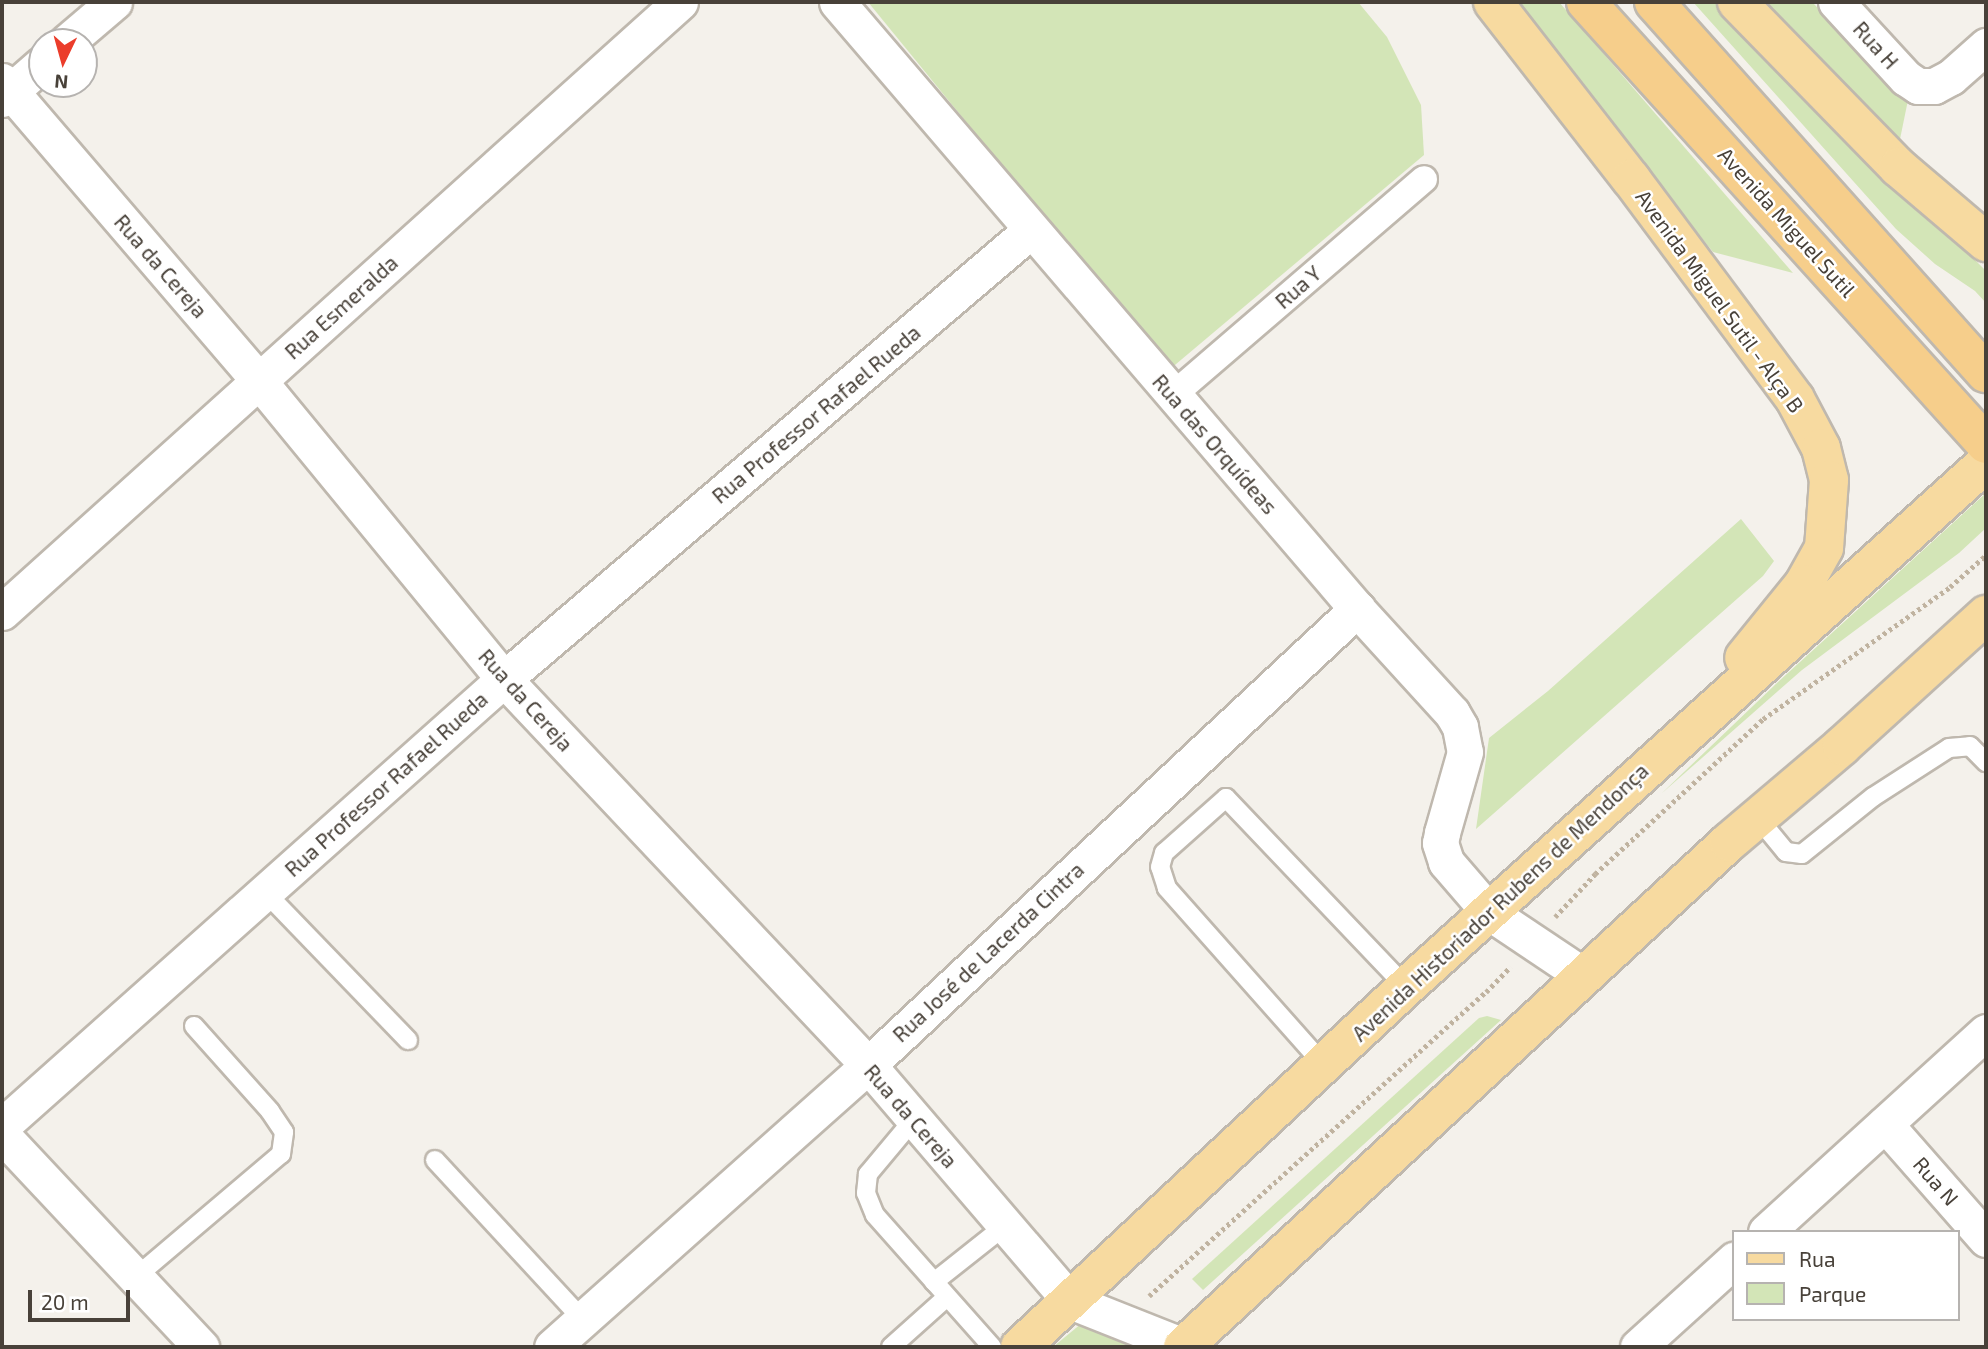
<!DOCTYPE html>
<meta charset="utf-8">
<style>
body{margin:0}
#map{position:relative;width:1988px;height:1349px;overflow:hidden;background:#f4f1eb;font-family:"Exo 2",sans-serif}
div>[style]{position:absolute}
.green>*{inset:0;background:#d3e5b7}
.path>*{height:4.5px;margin-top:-2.25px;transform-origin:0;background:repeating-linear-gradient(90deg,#c0b3a0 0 3.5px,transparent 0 7px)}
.roads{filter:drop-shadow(2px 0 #bfb8ae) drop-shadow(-2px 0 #bfb8ae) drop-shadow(0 2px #bfb8ae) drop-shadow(0 -2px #bfb8ae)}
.service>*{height:18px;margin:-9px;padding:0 9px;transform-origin:9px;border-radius:9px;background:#fff}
.pedestrian>*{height:26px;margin:-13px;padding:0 13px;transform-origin:13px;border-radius:13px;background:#fff}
.minor>*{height:35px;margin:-17.5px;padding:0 17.5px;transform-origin:17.5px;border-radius:17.5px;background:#fff}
.primary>*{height:38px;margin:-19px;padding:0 19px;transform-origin:19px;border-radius:19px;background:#f7daa0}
.trunk>*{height:38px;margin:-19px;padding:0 19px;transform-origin:19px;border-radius:19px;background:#f6ce8b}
span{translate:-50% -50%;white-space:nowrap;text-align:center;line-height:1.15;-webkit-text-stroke:5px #fff;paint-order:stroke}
.street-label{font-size:21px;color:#484139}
.frame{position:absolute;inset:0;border:4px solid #484139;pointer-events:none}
.legend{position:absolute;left:1732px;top:1230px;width:228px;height:91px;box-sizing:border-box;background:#fff;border:2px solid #b6b3b0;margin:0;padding:9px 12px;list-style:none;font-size:21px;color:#484139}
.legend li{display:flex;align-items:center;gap:14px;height:35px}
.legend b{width:35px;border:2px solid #b6b3b0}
.north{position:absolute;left:28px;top:28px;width:70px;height:70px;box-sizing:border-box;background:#fff;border:2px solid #b6b3b0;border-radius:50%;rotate:185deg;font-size:19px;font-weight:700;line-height:28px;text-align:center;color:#484139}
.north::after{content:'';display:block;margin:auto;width:24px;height:32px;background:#eb3d2b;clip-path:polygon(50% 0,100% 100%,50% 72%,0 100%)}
.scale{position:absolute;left:28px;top:1290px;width:102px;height:32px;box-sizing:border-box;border:4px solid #484139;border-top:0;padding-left:9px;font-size:21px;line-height:24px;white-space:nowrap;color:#484139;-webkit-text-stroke:5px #fff;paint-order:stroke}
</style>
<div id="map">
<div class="green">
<i style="clip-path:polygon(868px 2px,1358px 2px,1387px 37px,1421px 105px,1424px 155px,1169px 370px)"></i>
<i style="clip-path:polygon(1517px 2px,1559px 2px,1793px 273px,1713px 252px,1650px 175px)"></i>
<i style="clip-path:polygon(1693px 2px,1718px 2px,1986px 271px,1986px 303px,1975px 291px,1935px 264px,1896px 229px)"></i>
<i style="clip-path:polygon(1754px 2px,1812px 2px,1908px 100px,1899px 144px)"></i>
<i style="clip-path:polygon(1986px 493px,1986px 528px,1959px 553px,1802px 670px,1661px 794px,1778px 682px)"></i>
<i style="clip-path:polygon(1741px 519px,1774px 561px,1763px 576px,1476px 829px,1489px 738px,1548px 691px)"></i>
<i style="clip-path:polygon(1487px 1016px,1501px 1020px,1203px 1290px,1192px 1279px,1479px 1018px)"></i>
<i style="clip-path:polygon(1082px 1323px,1140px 1347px,1053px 1347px)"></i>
</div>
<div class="path">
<i style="left:1555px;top:917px;width:59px;rotate:-47.1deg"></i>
<i style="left:1595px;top:874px;width:229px;rotate:-42.7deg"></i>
<i style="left:1763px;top:719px;width:229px;rotate:-35.2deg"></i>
<i style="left:1950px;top:587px;width:48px;rotate:-41.6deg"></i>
<i style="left:1149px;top:1296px;width:454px;rotate:-42.1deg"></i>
<i style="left:1486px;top:992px;width:35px;rotate:-46deg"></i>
</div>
<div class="roads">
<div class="service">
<i style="left:1758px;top:818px;width:44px;rotate:50.5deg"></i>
<i style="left:1786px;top:852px;width:16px;rotate:7deg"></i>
<i style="left:1802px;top:854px;width:91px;rotate:-38.8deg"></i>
<i style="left:1873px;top:797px;width:90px;rotate:-32.8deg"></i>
<i style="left:1949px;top:748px;width:21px;rotate:-5deg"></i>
<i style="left:1970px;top:746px;width:23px;rotate:45deg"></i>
<i style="left:265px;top:892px;width:206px;rotate:46deg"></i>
<i style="left:1324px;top:1065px;width:237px;rotate:-131.6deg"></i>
<i style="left:1167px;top:888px;width:22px;rotate:-108deg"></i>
<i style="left:1160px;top:867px;width:15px;rotate:-74deg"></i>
<i style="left:1164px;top:853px;width:83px;rotate:-41.6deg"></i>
<i style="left:1226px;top:798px;width:261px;rotate:46.4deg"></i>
<i style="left:914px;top:1119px;width:72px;rotate:129.9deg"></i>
<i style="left:868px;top:1174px;width:19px;rotate:96deg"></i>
<i style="left:866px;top:1193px;width:24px;rotate:68deg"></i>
<i style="left:875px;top:1215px;width:176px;rotate:48.4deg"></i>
<i style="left:435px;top:1160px;width:218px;rotate:47.2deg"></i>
<i style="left:137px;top:1276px;width:189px;rotate:-40.3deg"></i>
<i style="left:281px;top:1154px;width:22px;rotate:-82deg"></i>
<i style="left:284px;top:1132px;width:25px;rotate:-124deg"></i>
<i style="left:270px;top:1111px;width:114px;rotate:-131.8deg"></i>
<i style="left:934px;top:1282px;width:92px;rotate:-38.4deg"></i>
<i style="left:891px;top:1347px;width:75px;rotate:-41.8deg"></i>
</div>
<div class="pedestrian">
<i style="left:1173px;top:395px;width:331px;rotate:-40.7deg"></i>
</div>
<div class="minor">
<i style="left:837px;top:2px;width:799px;rotate:49.41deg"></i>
<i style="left:1357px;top:609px;width:141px;rotate:47.6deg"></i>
<i style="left:1452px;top:713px;width:16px;rotate:60deg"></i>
<i style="left:1460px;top:727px;width:25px;rotate:79deg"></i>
<i style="left:1465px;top:752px;width:84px;rotate:105.9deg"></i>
<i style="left:1442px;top:833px;width:10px;rotate:101deg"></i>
<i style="left:1440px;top:843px;width:20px;rotate:72deg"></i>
<i style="left:1446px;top:862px;width:67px;rotate:49.2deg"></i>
<i style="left:1490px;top:913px;width:113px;rotate:33.8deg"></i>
<i style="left:1836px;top:2px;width:103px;rotate:47.4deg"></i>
<i style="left:1906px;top:78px;width:14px;rotate:34deg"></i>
<i style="left:1918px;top:86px;width:16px"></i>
<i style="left:1934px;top:86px;width:19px;rotate:-28deg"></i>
<i style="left:1951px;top:77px;width:47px;rotate:-41.5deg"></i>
<i style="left:67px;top:42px;width:62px;rotate:-40.4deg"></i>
<i style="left:2px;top:81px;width:395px;rotate:49.4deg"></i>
<i style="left:259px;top:381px;width:386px;rotate:50.6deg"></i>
<i style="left:504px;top:679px;width:531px;rotate:46.68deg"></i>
<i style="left:868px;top:1065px;width:311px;rotate:49.4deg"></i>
<i style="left:1070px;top:1301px;width:125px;rotate:21.6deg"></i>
<i style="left:2px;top:99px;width:53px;rotate:-41.2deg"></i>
<i style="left:2px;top:612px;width:912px;rotate:-41.98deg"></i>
<i style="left:1885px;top:1124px;width:153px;rotate:48.7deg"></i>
<i style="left:2px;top:1126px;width:672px;rotate:-41.68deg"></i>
<i style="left:504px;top:679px;width:692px;rotate:-40.43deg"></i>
<i style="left:2px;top:1135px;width:291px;rotate:46.8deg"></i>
<i style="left:1766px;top:1232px;width:297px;rotate:-42.3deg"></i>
<i style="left:552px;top:1347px;width:424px;rotate:-41.7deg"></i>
<i style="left:868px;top:1065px;width:669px;rotate:-43deg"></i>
<i style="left:1638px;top:1347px;width:130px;rotate:-42.2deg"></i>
</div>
<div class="primary">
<i style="left:1493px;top:2px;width:224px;rotate:52.1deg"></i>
<i style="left:1631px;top:179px;width:274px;rotate:53.3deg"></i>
<i style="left:1795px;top:399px;width:55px;rotate:62deg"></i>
<i style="left:1821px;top:448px;width:33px;rotate:76deg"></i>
<i style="left:1829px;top:480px;width:68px;rotate:94.2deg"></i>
<i style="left:1824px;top:548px;width:41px;rotate:119.1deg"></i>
<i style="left:1804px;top:584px;width:95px;rotate:129deg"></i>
<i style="left:1737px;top:2px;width:231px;rotate:45.7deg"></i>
<i style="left:1898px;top:167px;width:116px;rotate:40.4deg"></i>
<i style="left:1020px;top:1347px;width:528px;rotate:-43deg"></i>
<i style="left:1406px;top:987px;width:782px;rotate:-42.1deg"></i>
<i style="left:1183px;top:1347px;width:744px;rotate:-42.77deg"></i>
<i style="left:1729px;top:842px;width:148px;rotate:-40.3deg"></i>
<i style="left:1842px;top:746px;width:195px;rotate:-42.3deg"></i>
</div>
<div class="trunk">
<i style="left:1586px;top:2px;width:596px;rotate:47.86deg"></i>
<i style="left:1654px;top:2px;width:498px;rotate:48.2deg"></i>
</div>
</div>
<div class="street-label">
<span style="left:1876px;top:45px;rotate:48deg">Rua H</span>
<span style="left:1787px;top:222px;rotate:48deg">Avenida Miguel Sutil</span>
<span style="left:161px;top:266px;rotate:49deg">Rua da Cereja</span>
<span style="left:1298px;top:287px;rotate:-41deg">Rua Y</span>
<span style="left:1720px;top:301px;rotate:54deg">Avenida Miguel Sutil - Alça B</span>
<span style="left:341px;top:307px;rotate:-42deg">Rua Esmeralda</span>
<span style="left:816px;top:414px;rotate:-40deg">Rua Professor Rafael Rueda</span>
<span style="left:1215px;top:444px;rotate:49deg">Rua das Orquídeas</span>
<span style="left:526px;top:700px;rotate:48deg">Rua da Cereja</span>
<span style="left:386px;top:784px;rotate:-42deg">Rua Professor Rafael Rueda</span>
<span style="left:1500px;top:902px;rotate:-43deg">Avenida Historiador Rubens de Mendonça</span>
<span style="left:988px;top:952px;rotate:-43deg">Rua José de Lacerda Cintra</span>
<span style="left:911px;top:1116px;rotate:49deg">Rua da Cereja</span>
<span style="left:1936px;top:1181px;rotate:49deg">Rua N</span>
</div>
<div class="frame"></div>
<ul class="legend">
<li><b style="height:9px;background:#f7daa0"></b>Rua</li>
<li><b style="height:19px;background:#d3e5b7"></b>Parque</li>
</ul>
<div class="north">N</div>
<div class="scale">20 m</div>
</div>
